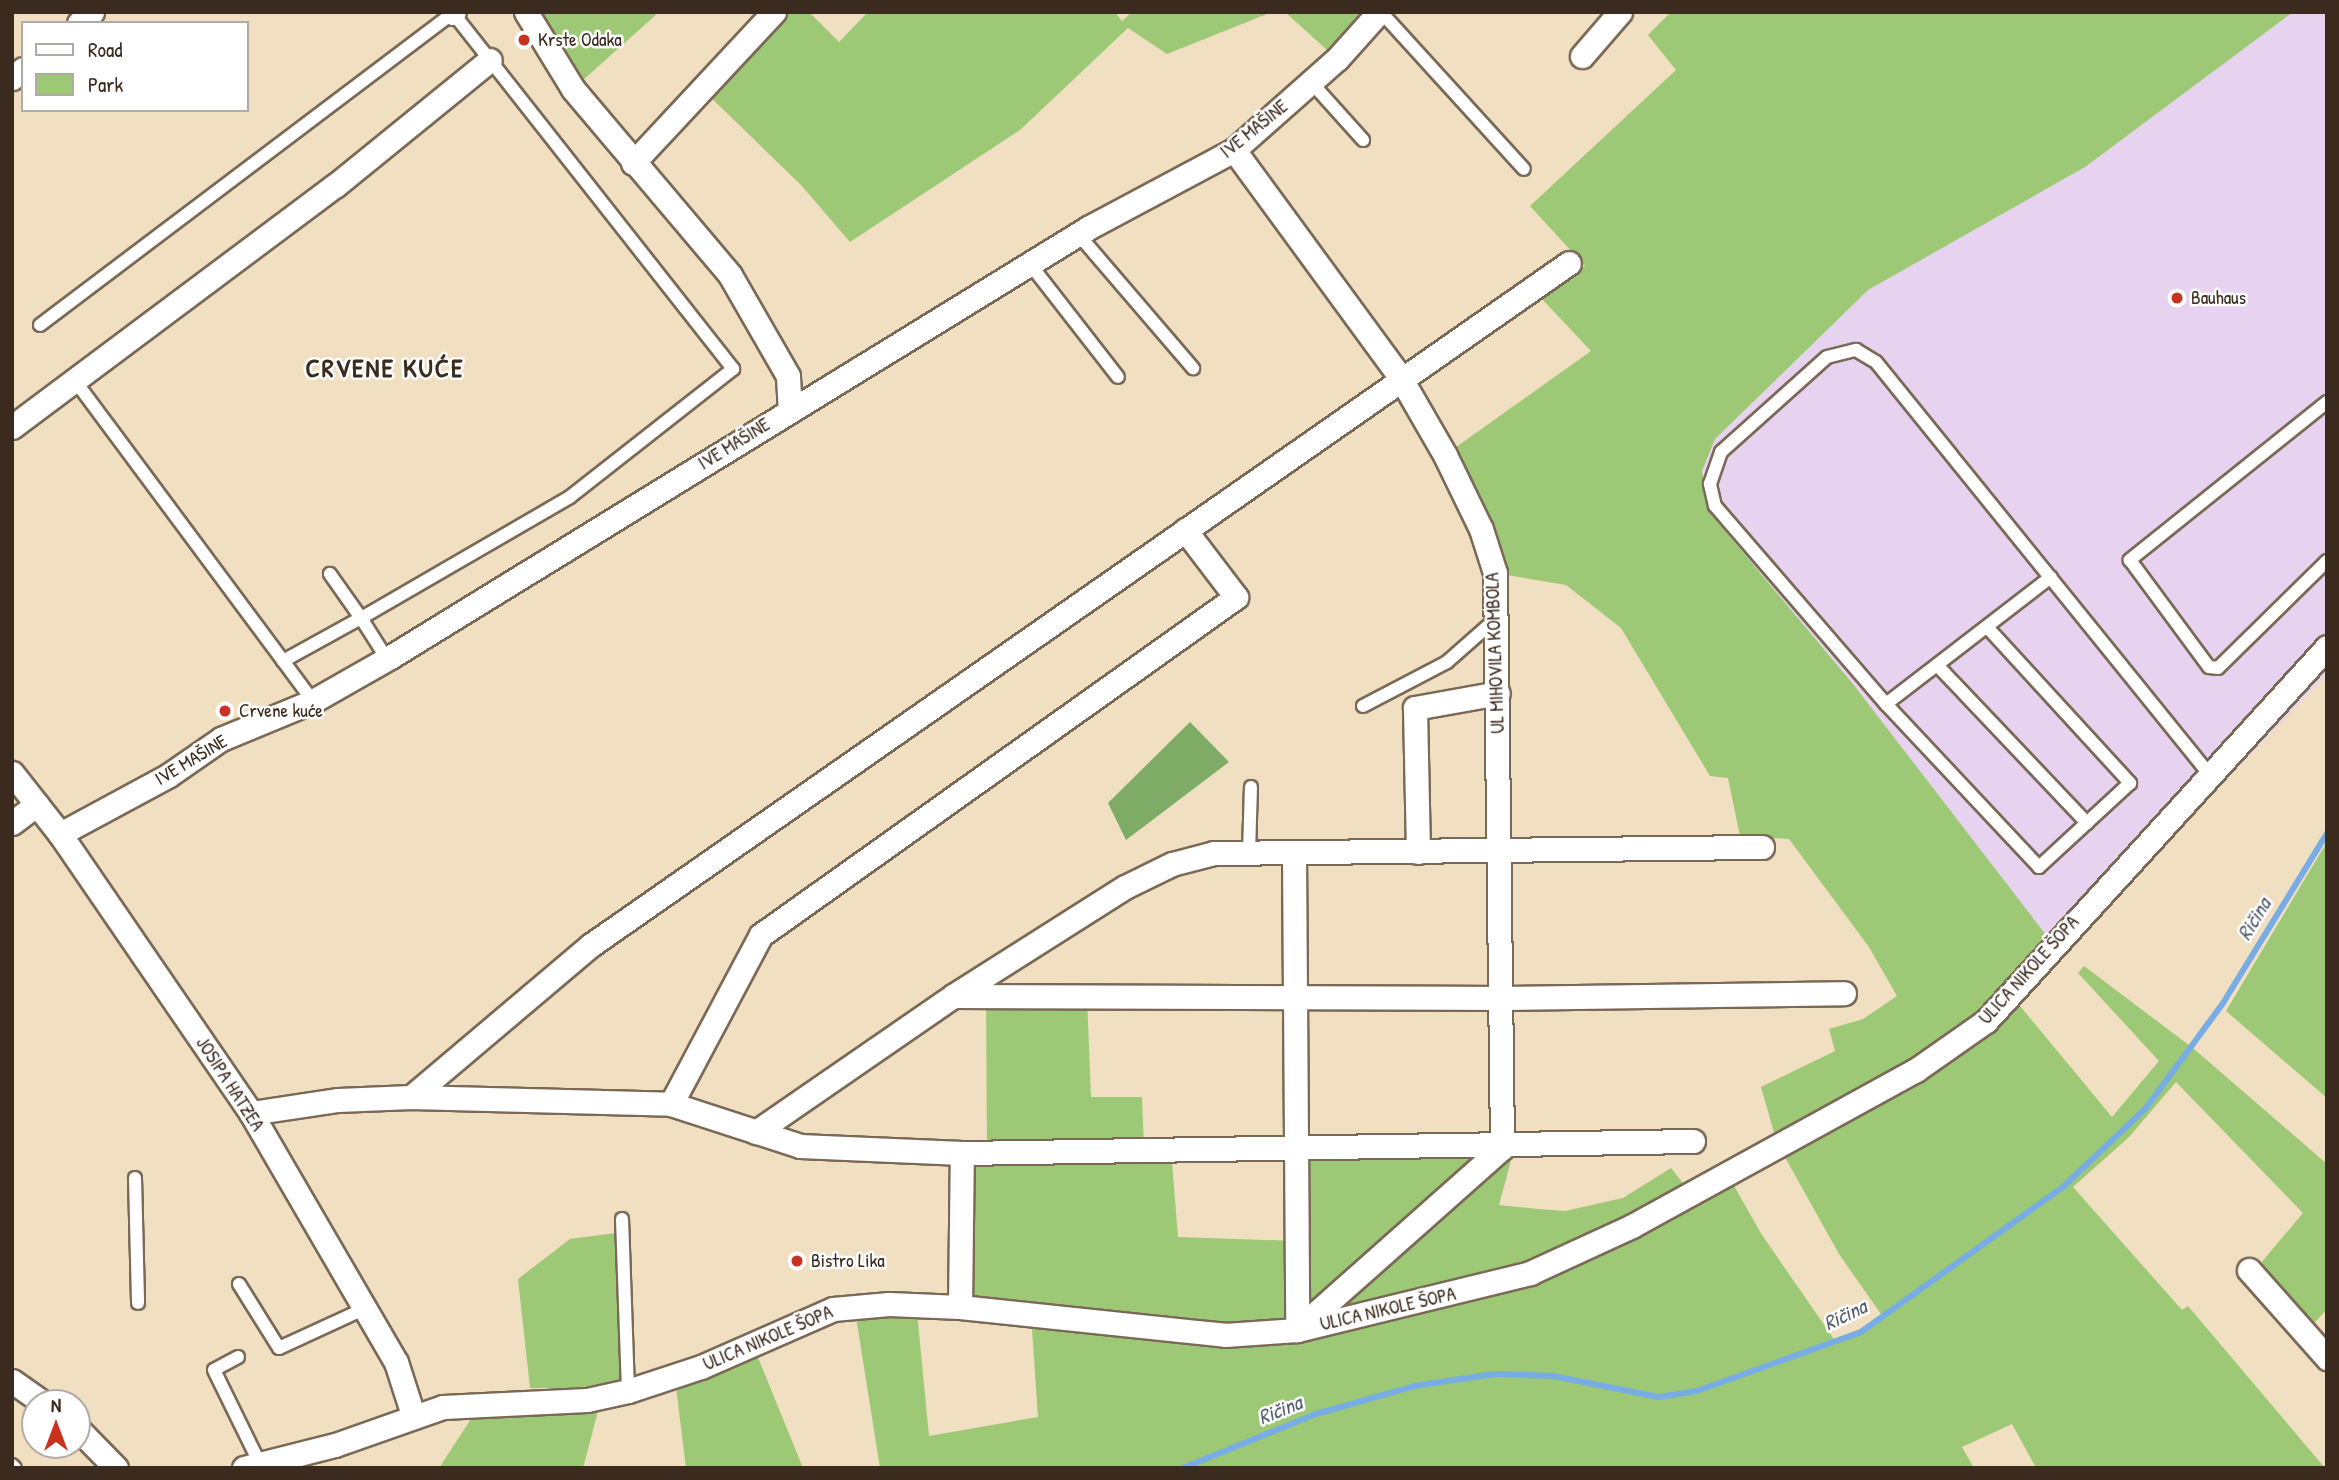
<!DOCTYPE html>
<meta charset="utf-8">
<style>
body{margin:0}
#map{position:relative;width:2339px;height:1480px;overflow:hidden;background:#f1dfc1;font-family:"Patrick Hand",sans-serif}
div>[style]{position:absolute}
.built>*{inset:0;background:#e7d2ef}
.green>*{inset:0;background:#9dc875}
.forest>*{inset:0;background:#7eac66}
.stream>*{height:6px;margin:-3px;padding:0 3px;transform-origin:3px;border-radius:3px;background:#78ace5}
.roads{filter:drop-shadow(2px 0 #7b6957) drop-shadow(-2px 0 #7b6957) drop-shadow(0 2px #7b6957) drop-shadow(0 -2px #7b6957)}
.lane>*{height:12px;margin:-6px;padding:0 6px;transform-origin:6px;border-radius:6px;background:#fff}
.street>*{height:23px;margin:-11.5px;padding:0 11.5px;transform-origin:11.5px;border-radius:11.5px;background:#fff}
.dots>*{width:19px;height:19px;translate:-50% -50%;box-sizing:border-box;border:4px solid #fff;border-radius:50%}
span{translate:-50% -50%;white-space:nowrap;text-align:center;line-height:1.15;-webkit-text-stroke:5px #fff;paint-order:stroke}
.poi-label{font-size:19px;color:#3b2a1e}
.left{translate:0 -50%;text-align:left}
.street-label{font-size:19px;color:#3b2a1e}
.water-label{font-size:21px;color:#535e6e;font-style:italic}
.district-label{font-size:26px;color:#3b2a1e;font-weight:700;letter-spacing:2px}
.frame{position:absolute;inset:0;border:14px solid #3b2a1e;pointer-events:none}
.legend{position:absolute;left:21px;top:21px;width:228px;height:91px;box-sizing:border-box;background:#fff;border:2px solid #b1aaa5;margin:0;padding:9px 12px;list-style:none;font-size:21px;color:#3b2a1e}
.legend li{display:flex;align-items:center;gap:14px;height:35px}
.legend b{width:35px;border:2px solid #b1aaa5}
.north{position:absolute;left:21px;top:1389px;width:70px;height:70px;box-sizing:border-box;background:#fff;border:2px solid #b1aaa5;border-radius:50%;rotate:0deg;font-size:19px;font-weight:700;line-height:28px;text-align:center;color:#3b2a1e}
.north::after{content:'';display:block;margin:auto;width:24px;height:32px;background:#c8321e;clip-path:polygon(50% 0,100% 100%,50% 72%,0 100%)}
</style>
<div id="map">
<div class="built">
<i style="clip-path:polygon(2293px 12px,2327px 12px,2327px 674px,2060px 954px,1853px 684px,1710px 513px,1702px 471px,1715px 439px,1868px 290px,2085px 167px)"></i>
</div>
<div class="green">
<i style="clip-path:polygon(526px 12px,659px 12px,573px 89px)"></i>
<i style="clip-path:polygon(774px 12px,809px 12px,839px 42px,868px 12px,1115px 12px,1122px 21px,1132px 12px,1272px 12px,1167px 54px,1128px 28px,1020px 130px,850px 242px,801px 185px,702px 89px)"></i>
<i style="clip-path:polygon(1285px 12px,1379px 12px,1337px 59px)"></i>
<i style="clip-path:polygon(1671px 12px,2293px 12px,2085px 167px,1868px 290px,1715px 439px,1702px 471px,1710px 513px,1853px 684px,2053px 944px,2010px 994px,2112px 1117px,2159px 1061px,2078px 973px,2084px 966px,2194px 1049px,2327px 1164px,2327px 1309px,2309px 1329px,2260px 1264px,2303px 1213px,2176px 1082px,2129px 1137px,2073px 1187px,2182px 1310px,2188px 1306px,2325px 1468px,2036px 1468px,2012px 1424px,1962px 1447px,1974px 1468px,880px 1468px,856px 1317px,917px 1312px,929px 1436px,1038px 1417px,1031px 1315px,960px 1307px,962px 1153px,987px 1152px,986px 996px,1087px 997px,1091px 1097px,1142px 1097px,1144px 1149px,1171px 1150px,1178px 1237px,1297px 1241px,1296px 1146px,1513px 1153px,1499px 1205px,1538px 1209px,1565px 1211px,1623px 1198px,1671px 1168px,1690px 1192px,1726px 1172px,1762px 1235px,1836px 1342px,1883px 1317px,1839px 1254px,1777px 1143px,1761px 1087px,1835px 1051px,1829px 1029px,1863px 1019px,1897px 996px,1869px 947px,1789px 839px,1740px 836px,1728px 778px,1710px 776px,1621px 628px,1566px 585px,1495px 573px,1445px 455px,1591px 351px,1542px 299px,1585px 266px,1530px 206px,1676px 70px,1648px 35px)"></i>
<i style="clip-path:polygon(2327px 842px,2327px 1098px,2226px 1011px)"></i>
<i style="clip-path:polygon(616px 1233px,620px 1381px,576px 1388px,530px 1388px,518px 1279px,570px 1239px)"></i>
<i style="clip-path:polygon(757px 1355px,803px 1468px,686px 1468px,676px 1387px)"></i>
<i style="clip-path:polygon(598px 1411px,583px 1468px,439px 1468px,473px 1416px,527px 1412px,576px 1415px)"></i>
</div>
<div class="forest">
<i style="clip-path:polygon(1190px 722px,1229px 762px,1126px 840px,1108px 803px)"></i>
</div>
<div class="stream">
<i style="left:1183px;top:1468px;width:144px;rotate:-22.1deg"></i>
<i style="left:1316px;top:1414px;width:102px;rotate:-15.9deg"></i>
<i style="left:1414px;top:1386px;width:81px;rotate:-8.5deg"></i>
<i style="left:1494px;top:1374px;width:59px;rotate:1.9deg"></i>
<i style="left:1553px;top:1376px;width:108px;rotate:11.2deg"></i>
<i style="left:1659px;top:1397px;width:38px;rotate:-9deg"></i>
<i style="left:1697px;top:1391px;width:174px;rotate:-19.8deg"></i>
<i style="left:1861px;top:1332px;width:250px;rotate:-35.7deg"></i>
<i style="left:2064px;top:1186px;width:113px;rotate:-43.6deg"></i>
<i style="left:2146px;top:1108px;width:130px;rotate:-53.7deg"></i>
<i style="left:2223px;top:1003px;width:199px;rotate:-58.5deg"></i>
</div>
<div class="roads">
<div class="lane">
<i style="left:1381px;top:12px;width:212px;rotate:47.7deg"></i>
<i style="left:1311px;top:82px;width:78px;rotate:48.1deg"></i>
<i style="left:1078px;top:234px;width:177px;rotate:49.4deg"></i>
<i style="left:1030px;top:264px;width:143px;rotate:52.1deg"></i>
<i style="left:40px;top:325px;width:518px;rotate:-37.07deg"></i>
<i style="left:453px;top:13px;width:453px;rotate:51.8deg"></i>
<i style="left:733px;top:369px;width:207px;rotate:141.9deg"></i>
<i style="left:570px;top:497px;width:241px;rotate:149.9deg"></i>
<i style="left:361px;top:618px;width:49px;rotate:57.6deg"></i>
<i style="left:76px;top:382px;width:397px;rotate:53.4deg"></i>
<i style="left:2327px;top:402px;width:253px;rotate:141.3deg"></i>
<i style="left:2130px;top:560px;width:133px;rotate:53.6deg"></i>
<i style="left:2209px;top:667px;width:9px;rotate:6deg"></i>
<i style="left:2218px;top:668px;width:153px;rotate:-44.5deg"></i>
<i style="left:1987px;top:627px;width:212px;rotate:47.5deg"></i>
<i style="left:2130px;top:783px;width:124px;rotate:137.3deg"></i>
<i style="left:2039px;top:867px;width:224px;rotate:-133.2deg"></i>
<i style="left:1886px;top:704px;width:262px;rotate:-130.8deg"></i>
<i style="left:1715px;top:506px;width:23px;rotate:-103deg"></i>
<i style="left:1710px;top:484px;width:34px;rotate:-71deg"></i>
<i style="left:1721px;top:452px;width:142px;rotate:-41.9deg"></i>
<i style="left:1827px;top:357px;width:30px;rotate:-14deg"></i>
<i style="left:1856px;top:350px;width:23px;rotate:31deg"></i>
<i style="left:1876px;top:362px;width:531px;rotate:51.04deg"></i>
<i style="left:283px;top:661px;width:89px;rotate:-28.9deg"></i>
<i style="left:361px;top:618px;width:54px;rotate:-125.2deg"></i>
<i style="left:1937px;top:665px;width:218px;rotate:46.5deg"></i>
<i style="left:1886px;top:704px;width:208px;rotate:-37.6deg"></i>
<i style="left:1363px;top:706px;width:95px;rotate:-27.6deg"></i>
<i style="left:1447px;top:662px;width:65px;rotate:-41.3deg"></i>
<i style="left:1249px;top:853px;width:66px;rotate:-88.3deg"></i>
<i style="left:135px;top:1178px;width:125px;rotate:88.6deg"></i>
<i style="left:622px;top:1219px;width:172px;rotate:88deg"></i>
<i style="left:239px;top:1284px;width:75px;rotate:58deg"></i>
<i style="left:279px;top:1348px;width:96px;rotate:-24.7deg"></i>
<i style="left:238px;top:1357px;width:27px;rotate:152deg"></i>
<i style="left:214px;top:1370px;width:105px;rotate:63.9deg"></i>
<i style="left:12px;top:1465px;width:4px;rotate:45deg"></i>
</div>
<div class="street">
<i style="left:526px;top:12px;width:90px;rotate:58.6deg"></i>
<i style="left:573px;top:89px;width:243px;rotate:49.8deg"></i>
<i style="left:730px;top:275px;width:116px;rotate:60.1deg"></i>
<i style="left:788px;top:376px;width:34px;rotate:87deg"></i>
<i style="left:453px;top:13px;width:1px;rotate:-45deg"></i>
<i style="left:79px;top:23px;width:17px;rotate:-40deg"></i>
<i style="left:1582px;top:56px;width:58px;rotate:-49.2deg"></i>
<i style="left:12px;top:78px;width:14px;rotate:-39deg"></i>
<i style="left:1234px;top:150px;width:281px;rotate:53.8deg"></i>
<i style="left:1400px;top:377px;width:90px;rotate:60deg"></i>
<i style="left:1445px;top:455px;width:82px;rotate:64.1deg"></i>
<i style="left:1481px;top:529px;width:46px;rotate:72.3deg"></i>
<i style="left:1495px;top:573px;width:575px;rotate:89.3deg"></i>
<i style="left:633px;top:163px;width:207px;rotate:-47deg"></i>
<i style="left:12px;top:427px;width:404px;rotate:-36.8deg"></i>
<i style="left:336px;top:185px;width:198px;rotate:-39.1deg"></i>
<i style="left:12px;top:773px;width:78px;rotate:51.8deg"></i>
<i style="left:60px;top:834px;width:338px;rotate:55.6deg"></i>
<i style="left:251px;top:1113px;width:288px;rotate:59.8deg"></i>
<i style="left:396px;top:1362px;width:56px;rotate:72.2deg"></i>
<i style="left:12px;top:823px;width:31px;rotate:-37deg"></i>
<i style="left:60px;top:834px;width:124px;rotate:-28.4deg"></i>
<i style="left:169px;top:775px;width:63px;rotate:-34.7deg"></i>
<i style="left:221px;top:739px;width:100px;rotate:-22.4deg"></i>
<i style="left:313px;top:701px;width:91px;rotate:-29.7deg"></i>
<i style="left:392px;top:656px;width:817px;rotate:-31.59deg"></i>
<i style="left:1088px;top:228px;width:166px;rotate:-28.1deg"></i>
<i style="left:1234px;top:150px;width:137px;rotate:-41.5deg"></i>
<i style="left:1337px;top:59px;width:63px;rotate:-48.2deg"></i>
<i style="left:1418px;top:852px;width:144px;rotate:-91.2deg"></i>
<i style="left:1415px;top:708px;width:84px;rotate:-10.2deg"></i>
<i style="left:1294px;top:853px;width:477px;rotate:89.6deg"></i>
<i style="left:953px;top:996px;width:550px;rotate:0.21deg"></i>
<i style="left:1503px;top:998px;width:341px;rotate:-0.8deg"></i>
<i style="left:411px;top:1097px;width:236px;rotate:-40.2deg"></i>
<i style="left:591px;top:945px;width:1192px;rotate:-34.89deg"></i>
<i style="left:671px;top:1104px;width:191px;rotate:-62deg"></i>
<i style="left:761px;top:935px;width:583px;rotate:-35.43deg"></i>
<i style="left:1236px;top:597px;width:84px;rotate:-127.3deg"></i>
<i style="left:251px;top:1113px;width:88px;rotate:-8.5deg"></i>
<i style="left:338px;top:1100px;width:73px;rotate:-2.4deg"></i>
<i style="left:411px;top:1097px;width:260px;rotate:1.5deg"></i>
<i style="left:671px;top:1104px;width:136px;rotate:18deg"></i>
<i style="left:800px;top:1146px;width:162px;rotate:2.5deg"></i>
<i style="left:962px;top:1153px;width:731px;rotate:-0.94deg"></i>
<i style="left:756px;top:1132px;width:239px;rotate:-34.6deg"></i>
<i style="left:953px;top:996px;width:204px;rotate:-32.4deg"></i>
<i style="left:1125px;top:887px;width:52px;rotate:-26.1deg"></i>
<i style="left:1172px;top:864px;width:43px;rotate:-14.7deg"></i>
<i style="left:1214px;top:853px;width:548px;rotate:-0.63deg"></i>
<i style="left:2249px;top:1270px;width:118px;rotate:48.4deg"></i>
<i style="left:960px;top:1307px;width:154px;rotate:-89.3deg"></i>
<i style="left:1298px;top:1329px;width:273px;rotate:-41.6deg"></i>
<i style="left:12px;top:1381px;width:39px;rotate:35deg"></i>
<i style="left:77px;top:1428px;width:56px;rotate:45.7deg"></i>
<i style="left:244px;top:1468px;width:94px;rotate:-14.2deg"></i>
<i style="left:335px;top:1445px;width:114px;rotate:-19.4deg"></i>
<i style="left:443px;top:1407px;width:144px;rotate:-2.8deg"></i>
<i style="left:587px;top:1400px;width:42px;rotate:-12.4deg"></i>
<i style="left:628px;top:1391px;width:77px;rotate:-18.2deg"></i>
<i style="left:701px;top:1367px;width:144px;rotate:-23.7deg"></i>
<i style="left:833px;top:1309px;width:56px;rotate:-5.1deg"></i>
<i style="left:889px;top:1304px;width:71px;rotate:2.4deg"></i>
<i style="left:960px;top:1307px;width:266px;rotate:6deg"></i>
<i style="left:1225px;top:1335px;width:72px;rotate:-4deg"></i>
<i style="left:1297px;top:1330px;width:240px;rotate:-13.7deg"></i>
<i style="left:1530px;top:1273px;width:112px;rotate:-24.7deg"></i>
<i style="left:1632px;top:1226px;width:324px;rotate:-28.8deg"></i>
<i style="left:1916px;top:1070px;width:85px;rotate:-35deg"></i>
<i style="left:1986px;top:1021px;width:506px;rotate:-47.64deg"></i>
</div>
</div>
<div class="dots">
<i style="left:524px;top:40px;background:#c8321e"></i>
<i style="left:2177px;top:298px;background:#c8321e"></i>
<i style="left:225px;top:711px;background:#c8321e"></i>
<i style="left:797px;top:1261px;background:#c8321e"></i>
</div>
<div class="poi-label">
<span class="left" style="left:538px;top:40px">Krste Odaka</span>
<span class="left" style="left:2191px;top:298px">Bauhaus</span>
<span class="left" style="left:239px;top:711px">Crvene kuće</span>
<span class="left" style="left:811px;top:1261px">Bistro Lika</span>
</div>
<div class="street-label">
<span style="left:1254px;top:129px;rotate:-39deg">IVE MAŠINE</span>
<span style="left:734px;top:444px;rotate:-32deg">IVE MAŠINE</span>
<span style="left:1495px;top:653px;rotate:-92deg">UL MIHOVILA KOMBOLA</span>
<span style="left:191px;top:760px;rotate:-31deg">IVE MAŠINE</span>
<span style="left:2029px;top:970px;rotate:-48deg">ULICA NIKOLE ŠOPA</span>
<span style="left:230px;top:1084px;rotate:57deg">JOSIPA HATZEA</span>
<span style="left:1388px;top:1309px;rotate:-13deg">ULICA NIKOLE ŠOPA</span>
<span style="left:768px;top:1338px;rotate:-23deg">ULICA NIKOLE ŠOPA</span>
</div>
<div class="water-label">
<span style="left:2254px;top:919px;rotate:-59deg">Ričina</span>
<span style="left:1845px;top:1315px;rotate:-26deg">Ričina</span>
<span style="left:1280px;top:1410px;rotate:-22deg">Ričina</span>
</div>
<div class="district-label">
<span style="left:385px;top:368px">CRVENE KUĆE</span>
</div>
<div class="frame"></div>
<ul class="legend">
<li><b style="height:9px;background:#fff"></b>Road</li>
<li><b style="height:19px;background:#9dc875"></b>Park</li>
</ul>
<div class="north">N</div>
</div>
